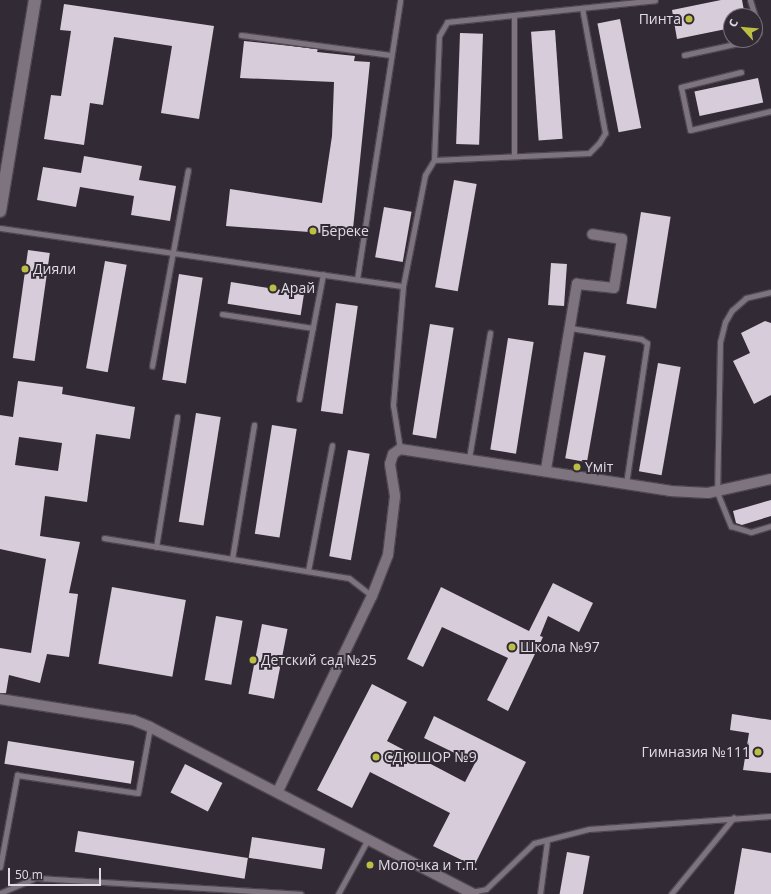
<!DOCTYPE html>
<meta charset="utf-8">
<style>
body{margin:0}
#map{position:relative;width:771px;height:894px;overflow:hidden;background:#322a35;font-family:"Open Sans",sans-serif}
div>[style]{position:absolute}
.building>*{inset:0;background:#d7ccda;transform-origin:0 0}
.roads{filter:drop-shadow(1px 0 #4e4750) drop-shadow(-1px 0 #4e4750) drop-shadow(0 1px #4e4750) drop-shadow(0 -1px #4e4750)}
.lane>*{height:5px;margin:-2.5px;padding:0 2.5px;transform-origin:2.5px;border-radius:2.5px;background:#7d7480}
.street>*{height:10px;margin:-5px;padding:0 5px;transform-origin:5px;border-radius:5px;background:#7d7480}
.secondary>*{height:12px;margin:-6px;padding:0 6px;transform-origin:6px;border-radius:6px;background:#7d7480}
.dots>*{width:11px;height:11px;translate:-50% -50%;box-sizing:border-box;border:2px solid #322a35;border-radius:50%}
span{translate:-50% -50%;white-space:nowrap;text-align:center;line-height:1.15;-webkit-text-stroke:4px #322a35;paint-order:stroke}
.poi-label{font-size:14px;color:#e1dce3}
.right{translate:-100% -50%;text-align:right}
.left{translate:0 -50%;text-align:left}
.north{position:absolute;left:723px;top:8px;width:40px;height:40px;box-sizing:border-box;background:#322a35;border:1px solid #78717b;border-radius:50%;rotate:297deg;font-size:11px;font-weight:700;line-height:16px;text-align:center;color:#e1dce3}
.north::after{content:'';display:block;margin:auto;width:14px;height:18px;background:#bcbf44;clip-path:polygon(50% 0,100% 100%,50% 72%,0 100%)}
.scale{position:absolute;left:8px;top:868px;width:93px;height:18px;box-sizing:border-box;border:2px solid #e1dce3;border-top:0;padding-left:5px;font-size:12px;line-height:14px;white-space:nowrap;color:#e1dce3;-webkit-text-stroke:3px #322a35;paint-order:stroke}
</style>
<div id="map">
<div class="building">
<i style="clip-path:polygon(721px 0,742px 0,745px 16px,731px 16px,731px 28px,677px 39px,672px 10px)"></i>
<i style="clip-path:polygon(64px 4px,214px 26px,199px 119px,161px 113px,172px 46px,114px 37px,103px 105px,90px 103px,84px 145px,44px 139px,51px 95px,61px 96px,71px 31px,60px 30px)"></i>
<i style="left:620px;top:19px;width:111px;height:23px;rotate:79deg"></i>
<i style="left:555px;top:30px;width:109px;height:24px;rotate:86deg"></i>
<i style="left:460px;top:33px;width:23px;height:111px;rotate:2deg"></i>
<i style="clip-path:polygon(244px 41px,318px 49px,317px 52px,355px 56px,354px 61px,370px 62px,353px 229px,337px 227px,337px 234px,226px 226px,230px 189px,322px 203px,332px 136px,334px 82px,240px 78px)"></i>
<i style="left:758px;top:78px;width:25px;height:65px;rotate:78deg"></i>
<i style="clip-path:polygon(84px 156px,142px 166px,139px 180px,176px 186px,170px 221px,131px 215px,134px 196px,80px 187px,76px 207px,37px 200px,43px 167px,81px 173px)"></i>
<i style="left:454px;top:180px;width:23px;height:109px;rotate:10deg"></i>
<i style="left:384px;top:207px;width:28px;height:51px;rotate:10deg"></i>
<i style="left:641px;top:212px;width:30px;height:93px;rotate:9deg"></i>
<i style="left:28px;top:250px;width:22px;height:109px;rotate:8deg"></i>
<i style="left:105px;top:261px;width:22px;height:109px;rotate:10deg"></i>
<i style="left:551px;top:263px;width:16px;height:42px;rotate:4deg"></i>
<i style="left:179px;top:274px;width:24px;height:107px;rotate:9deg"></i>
<i style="left:231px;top:282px;width:74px;height:22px;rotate:9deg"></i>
<i style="left:336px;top:303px;width:22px;height:109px;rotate:8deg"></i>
<i style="clip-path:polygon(765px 321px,771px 323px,771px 395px,754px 404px,733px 361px,750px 353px,741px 333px)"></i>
<i style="left:430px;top:324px;width:24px;height:112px;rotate:9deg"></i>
<i style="left:508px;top:338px;width:26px;height:113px;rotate:9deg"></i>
<i style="left:584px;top:352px;width:22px;height:108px;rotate:10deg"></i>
<i style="left:658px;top:363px;width:23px;height:110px;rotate:10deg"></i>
<i style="clip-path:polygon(evenodd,18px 381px,63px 387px,62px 394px,135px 407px,130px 439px,96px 434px,87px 502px,45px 496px,40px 536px,80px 542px,69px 593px,78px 594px,69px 657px,47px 654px,40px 683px,9px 675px,6px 693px,0 693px,0 648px,31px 653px,46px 559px,0 549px,0 415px,13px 417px,18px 381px,19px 437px,62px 443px,58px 471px,15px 465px,19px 437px)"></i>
<i style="left:196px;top:413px;width:25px;height:110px;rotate:9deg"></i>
<i style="left:272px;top:425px;width:25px;height:110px;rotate:9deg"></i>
<i style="left:348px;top:450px;width:22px;height:108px;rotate:10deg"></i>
<i style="clip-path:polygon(771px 500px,771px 516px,742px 525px,736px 523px,733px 511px)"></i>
<i style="clip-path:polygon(553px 583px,593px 603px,579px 632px,548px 616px,540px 636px,543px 637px,508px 711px,487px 700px,508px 658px,442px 627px,423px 667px,407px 659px,441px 587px,529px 631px)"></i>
<i style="left:112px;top:587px;width:75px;height:78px;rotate:10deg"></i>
<i style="left:216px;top:616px;width:27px;height:65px;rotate:10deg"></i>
<i style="left:262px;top:624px;width:26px;height:71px;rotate:11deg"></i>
<i style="clip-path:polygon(372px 684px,407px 702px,387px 741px,465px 782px,475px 763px,424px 738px,434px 716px,526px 762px,474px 866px,433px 846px,450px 813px,370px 772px,352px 808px,317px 790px)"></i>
<i style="clip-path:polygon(732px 714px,771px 720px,771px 773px,743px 770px,749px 733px,730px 730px)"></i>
<i style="left:8px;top:741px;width:128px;height:23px;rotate:9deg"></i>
<i style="left:185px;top:764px;width:42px;height:32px;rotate:27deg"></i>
<i style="left:78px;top:831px;width:172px;height:21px;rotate:9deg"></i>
<i style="left:252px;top:837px;width:74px;height:21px;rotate:9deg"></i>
<i style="clip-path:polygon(742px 848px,771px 853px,771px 894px,734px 894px)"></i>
<i style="left:567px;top:852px;width:23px;height:43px;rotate:10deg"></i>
</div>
<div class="roads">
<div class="lane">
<i style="left:750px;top:0;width:17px;rotate:73deg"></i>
<i style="left:514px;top:15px;width:141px;rotate:90deg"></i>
<i style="left:755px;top:17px;width:16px;rotate:75deg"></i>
<i style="left:759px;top:32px;width:8px;rotate:120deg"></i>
<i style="left:241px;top:35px;width:151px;rotate:7.6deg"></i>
<i style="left:684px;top:55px;width:71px;rotate:-12.3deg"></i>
<i style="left:741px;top:72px;width:62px;rotate:166deg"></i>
<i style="left:681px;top:87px;width:44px;rotate:78.2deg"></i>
<i style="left:690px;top:130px;width:83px;rotate:-13.2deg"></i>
<i style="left:434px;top:160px;width:124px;rotate:-87.7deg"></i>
<i style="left:439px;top:36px;width:16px;rotate:-60deg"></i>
<i style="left:447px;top:22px;width:209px;rotate:-6deg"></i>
<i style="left:0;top:228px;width:407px;rotate:8.2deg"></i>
<i style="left:357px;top:279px;width:282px;rotate:-81.2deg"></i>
<i style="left:771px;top:292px;width:26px;rotate:167deg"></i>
<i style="left:746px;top:298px;width:18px;rotate:139deg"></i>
<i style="left:732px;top:310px;width:14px;rotate:120deg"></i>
<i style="left:725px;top:322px;width:21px;rotate:104deg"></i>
<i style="left:720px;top:342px;width:150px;rotate:91.1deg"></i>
<i style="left:717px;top:492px;width:37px;rotate:68deg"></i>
<i style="left:731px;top:526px;width:21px;rotate:17deg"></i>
<i style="left:751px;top:532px;width:21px;rotate:-17deg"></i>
<i style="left:222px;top:314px;width:92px;rotate:8.7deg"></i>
<i style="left:570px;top:328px;width:72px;rotate:8.8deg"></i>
<i style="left:641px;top:339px;width:7px;rotate:34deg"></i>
<i style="left:647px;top:343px;width:143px;rotate:98.5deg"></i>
<i style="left:152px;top:366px;width:199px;rotate:-79.6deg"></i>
<i style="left:299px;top:399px;width:127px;rotate:-79.1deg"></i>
<i style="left:400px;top:449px;width:45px;rotate:-99deg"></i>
<i style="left:393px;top:405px;width:119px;rotate:-85.2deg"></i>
<i style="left:403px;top:286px;width:113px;rotate:-78.8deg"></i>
<i style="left:425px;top:175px;width:17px;rotate:-59deg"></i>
<i style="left:434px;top:160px;width:155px;rotate:-2.6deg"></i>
<i style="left:589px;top:153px;width:14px;rotate:-45deg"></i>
<i style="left:599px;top:143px;width:12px;rotate:-59deg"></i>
<i style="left:605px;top:133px;width:127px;rotate:-100.4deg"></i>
<i style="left:469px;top:458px;width:127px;rotate:-80.5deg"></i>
<i style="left:104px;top:538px;width:248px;rotate:9.3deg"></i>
<i style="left:349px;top:578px;width:29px;rotate:38deg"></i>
<i style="left:156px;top:547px;width:132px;rotate:-80.8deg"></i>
<i style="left:232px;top:559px;width:136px;rotate:-80.7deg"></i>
<i style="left:308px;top:571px;width:128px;rotate:-79.2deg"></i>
<i style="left:0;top:867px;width:94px;rotate:-79.5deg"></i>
<i style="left:17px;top:775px;width:122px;rotate:8.5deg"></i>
<i style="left:138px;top:793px;width:67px;rotate:-79.7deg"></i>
<i style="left:471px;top:892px;width:15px;rotate:-11deg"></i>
<i style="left:486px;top:889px;width:66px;rotate:-43.8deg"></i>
<i style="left:534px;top:843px;width:57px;rotate:-14.3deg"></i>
<i style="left:589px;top:829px;width:182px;rotate:-4.1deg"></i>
<i style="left:0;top:893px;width:38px;rotate:-23deg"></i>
<i style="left:35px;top:878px;width:266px;rotate:3.4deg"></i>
<i style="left:338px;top:894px;width:63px;rotate:-61.4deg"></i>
<i style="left:540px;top:894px;width:53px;rotate:-82.5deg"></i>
<i style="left:671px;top:894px;width:99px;rotate:-50.7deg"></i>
</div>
<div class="street">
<i style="left:546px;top:469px;width:188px;rotate:-80.5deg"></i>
<i style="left:577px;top:284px;width:37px;rotate:6deg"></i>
<i style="left:614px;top:288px;width:50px;rotate:-80.7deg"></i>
<i style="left:622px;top:239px;width:30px;rotate:-171deg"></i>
<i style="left:0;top:699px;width:135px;rotate:9deg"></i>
<i style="left:133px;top:720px;width:18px;rotate:22deg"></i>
<i style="left:150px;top:727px;width:364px;rotate:27.3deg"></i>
<i style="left:278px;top:791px;width:216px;rotate:-64.3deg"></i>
<i style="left:372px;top:596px;width:44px;rotate:-68.7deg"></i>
<i style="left:388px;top:555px;width:59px;rotate:-83.2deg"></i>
<i style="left:395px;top:496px;width:32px;rotate:-99deg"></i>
<i style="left:390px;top:464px;width:10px;rotate:-73deg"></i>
<i style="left:393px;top:454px;width:9px;rotate:-36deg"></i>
<i style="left:400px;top:449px;width:273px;rotate:8.8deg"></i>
<i style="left:670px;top:491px;width:38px;rotate:3deg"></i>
<i style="left:708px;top:493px;width:65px;rotate:-12.5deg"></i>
</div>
<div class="secondary">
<i style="left:0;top:211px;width:214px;rotate:-80.6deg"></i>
</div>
</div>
<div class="dots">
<i style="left:689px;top:19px;background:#bcbf44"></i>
<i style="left:313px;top:231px;background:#bcbf44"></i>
<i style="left:25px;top:269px;background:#bcbf44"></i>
<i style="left:273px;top:288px;background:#bcbf44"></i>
<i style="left:577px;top:467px;background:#bcbf44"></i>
<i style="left:512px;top:647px;background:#bcbf44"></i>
<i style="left:253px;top:660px;background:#bcbf44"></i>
<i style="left:758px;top:752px;background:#bcbf44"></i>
<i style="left:376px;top:757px;background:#bcbf44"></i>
<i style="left:370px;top:865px;background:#bcbf44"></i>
</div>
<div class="poi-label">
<span class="right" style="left:681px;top:19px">Пинта</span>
<span class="left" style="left:321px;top:231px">Береке</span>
<span class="left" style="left:33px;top:269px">Дияли</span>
<span class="left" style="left:281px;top:288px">Арай</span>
<span class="left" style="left:585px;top:467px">Үміт</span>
<span class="left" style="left:520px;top:647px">Школа №97</span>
<span class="left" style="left:261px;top:660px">Детский сад №25</span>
<span class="right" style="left:750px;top:752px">Гимназия №111</span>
<span class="left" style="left:384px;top:757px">СДЮШОР №9</span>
<span class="left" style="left:378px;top:865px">Молочка и т.п.</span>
</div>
<div class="north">С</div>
<div class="scale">50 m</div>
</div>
